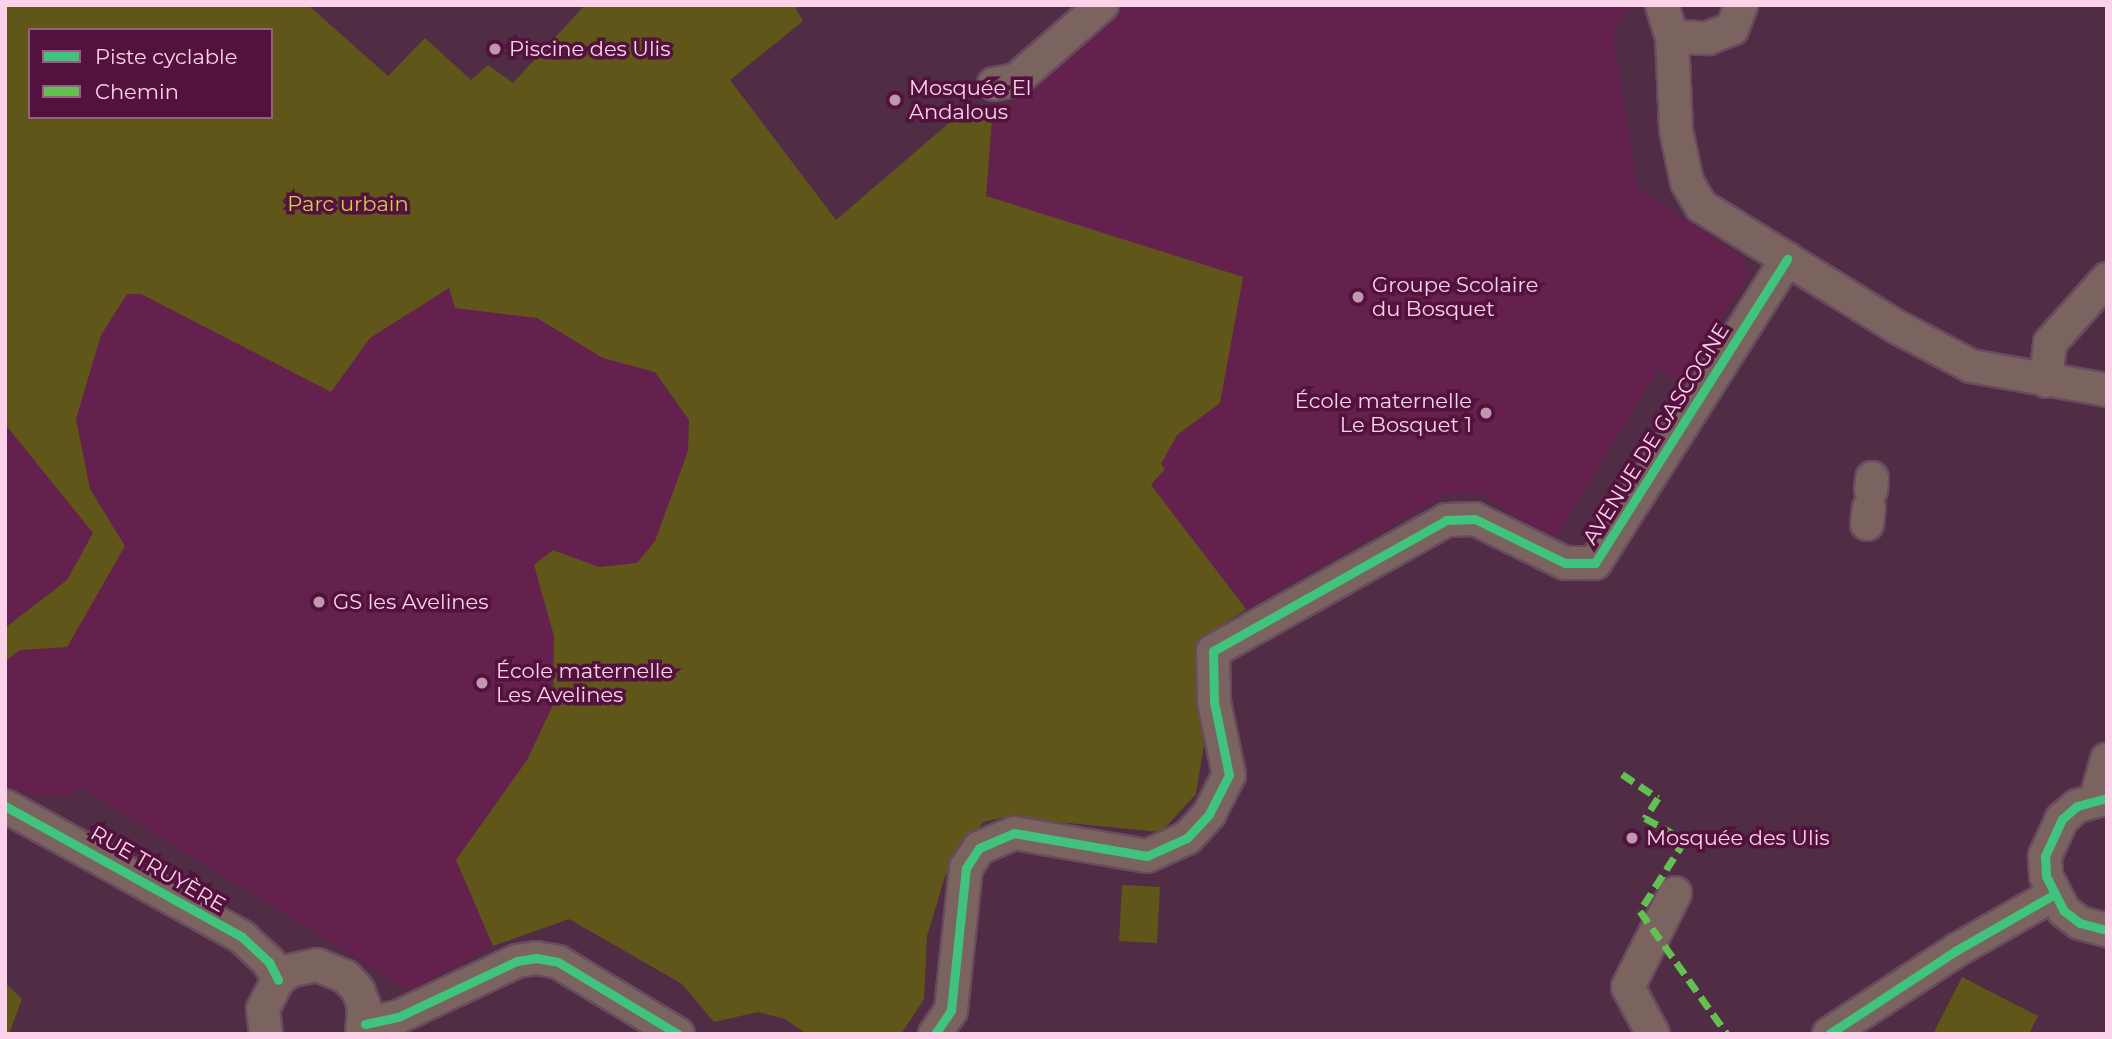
<!DOCTYPE html>
<meta charset="utf-8">
<style>
body{margin:0}
#map{position:relative;width:2112px;height:1039px;overflow:hidden;background:#502d44;font-family:Montserrat,sans-serif}
div>[style]{position:absolute}
.built>*{inset:0;background:#65214e}
.green>*{inset:0;background:#60561a;transform-origin:0 0}
.roads{filter:drop-shadow(2px 0 #694a5e) drop-shadow(-2px 0 #694a5e) drop-shadow(0 2px #694a5e) drop-shadow(0 -2px #694a5e)}
.minor>*{height:32px;margin:-16px;padding:0 16px;transform-origin:16px;border-radius:16px;background:#7b635f}
.quiet>*{height:7px;margin-top:-3.5px;transform-origin:0;background:repeating-linear-gradient(90deg,#63c152 0 14px,transparent 0 21px)}
.cycleway>*{height:9px;margin:-4.5px;padding:0 4.5px;transform-origin:4.5px;border-radius:4.5px;background:#40c37c}
.dots>*{width:19px;height:19px;translate:-50% -50%;box-sizing:border-box;border:4px solid #53123e;border-radius:50%}
span{translate:-50% -50%;white-space:nowrap;text-align:center;line-height:1.15;-webkit-text-stroke:7px #53123e;paint-order:stroke}
.poi-label{font-size:21px;color:#fbd2e9}
.left{translate:0 -50%;text-align:left}
.right{translate:-100% -50%;text-align:right}
.park-label{font-size:21px;color:#d4c84f}
.street-label{font-size:21px;color:#fbd2e9}
.frame{position:absolute;inset:0;border:7px solid #fbd2e9;pointer-events:none}
.legend{position:absolute;left:28px;top:28px;width:245px;height:91px;box-sizing:border-box;background:#53123e;border:2px solid #965f82;margin:0;padding:9px 12px;list-style:none;font-size:21px;color:#fbd2e9}
.legend li{display:flex;align-items:center;gap:14px;height:35px}
.legend b{width:35px;border:2px solid #965f82}
</style>
<div id="map">
<div class="built">
<i style="clip-path:polygon(1126px 5px,1632px 7px,1613px 32px,1638px 188px,1742px 257px,1748px 275px,1682px 381px,1658px 369px,1556px 538px,1478px 494px,1449px 493px,1246px 609px,1151px 485px,1165px 470px,1161px 464px,1177px 435px,1220px 403px,986px 196px,992px 120px)"></i>
<i style="clip-path:polygon(485px 281px,623px 330px,689px 420px,688px 451px,655px 541px,637px 563px,599px 567px,553px 550px,535px 565px,554px 636px,553px 705px,527px 760px,456px 860px,493px 946px,408px 990px,81px 788px,66px 796px,39px 796px,5px 785px,5px 661px,20px 650px,44px 646px,125px 547px,90px 489px,76px 419px,101px 335px,130px 288px,331px 392px,370px 338px,440px 290px)"></i>
<i style="clip-path:polygon(5px 424px,93px 532px,67px 580px,5px 628px)"></i>
</div>
<div class="green">
<i style="clip-path:polygon(evenodd,5px 5px,308px 5px,388px 76px,425px 38px,471px 80px,488px 65px,513px 83px,585px 5px,800px 5px,796px 9px,803px 21px,730px 80px,836px 220px,963px 111px,992px 120px,986px 196px,1243px 277px,1220px 403px,1177px 435px,1161px 464px,1165px 469px,1151px 485px,1246px 609px,1215px 630px,1196px 652px,1204px 744px,1196px 794px,1161px 832px,1005px 817px,983px 822px,945px 876px,927px 936px,924px 999px,901px 1034px,807px 1034px,785px 1019px,758px 1012px,714px 1022px,682px 984px,569px 919px,493px 946px,456px 860px,527px 760px,553px 705px,554px 636px,534px 565px,553px 550px,599px 567px,637px 563px,655px 541px,688px 451px,689px 420px,655px 372px,603px 358px,537px 318px,455px 308px,449px 288px,370px 338px,331px 392px,141px 294px,127px 294px,101px 335px,76px 419px,90px 489px,125px 546px,67px 647px,20px 650px,5px 661px,5px 628px,67px 580px,93px 533px,5px 424px,5px 5px,30px 30px,271px 30px,271px 117px,30px 117px,30px 30px)"></i>
<i style="left:1122px;top:885px;width:38px;height:56px;rotate:3deg"></i>
<i style="clip-path:polygon(1962px 977px,2038px 1016px,2029px 1034px,1933px 1034px)"></i>
<i style="clip-path:polygon(5px 983px,22px 999px,9px 1034px,5px 1034px)"></i>
</div>
<div class="roads">
<div class="minor">
<i style="left:1662px;top:5px;width:34px;rotate:73deg"></i>
<i style="left:1672px;top:37px;width:93px;rotate:87.5deg"></i>
<i style="left:1676px;top:130px;width:53px;rotate:78.1deg"></i>
<i style="left:1687px;top:182px;width:28px;rotate:60deg"></i>
<i style="left:1701px;top:206px;width:230px;rotate:31.7deg"></i>
<i style="left:1897px;top:327px;width:84px;rotate:27.8deg"></i>
<i style="left:1971px;top:366px;width:138px;rotate:10deg"></i>
<i style="left:1672px;top:37px;width:36px;rotate:2deg"></i>
<i style="left:1708px;top:38px;width:26px;rotate:-21deg"></i>
<i style="left:1732px;top:29px;width:26px;rotate:-69deg"></i>
<i style="left:994px;top:84px;width:22px;rotate:-10deg"></i>
<i style="left:1016px;top:80px;width:114px;rotate:-41.1deg"></i>
<i style="left:2046px;top:381px;width:38px;rotate:-84deg"></i>
<i style="left:2050px;top:343px;width:86px;rotate:-48.3deg"></i>
<i style="left:1871px;top:490px;width:12px;rotate:-85deg"></i>
<i style="left:1867px;top:524px;width:16px;rotate:-83deg"></i>
<i style="left:2107px;top:798px;width:31px;rotate:165deg"></i>
<i style="left:2077px;top:806px;width:20px;rotate:139deg"></i>
<i style="left:2062px;top:819px;width:41px;rotate:114.7deg"></i>
<i style="left:2045px;top:856px;width:20px;rotate:87deg"></i>
<i style="left:2046px;top:876px;width:39px;rotate:63deg"></i>
<i style="left:2064px;top:911px;width:20px;rotate:37deg"></i>
<i style="left:2080px;top:923px;width:28px;rotate:15deg"></i>
<i style="left:2096px;top:799px;width:41px;rotate:-74.6deg"></i>
<i style="left:5px;top:806px;width:271px;rotate:28.9deg"></i>
<i style="left:242px;top:937px;width:37px;rotate:43deg"></i>
<i style="left:269px;top:962px;width:20px;rotate:63deg"></i>
<i style="left:365px;top:1024px;width:34px;rotate:-12deg"></i>
<i style="left:398px;top:1017px;width:132px;rotate:-25.2deg"></i>
<i style="left:517px;top:961px;width:19px;rotate:-9deg"></i>
<i style="left:536px;top:958px;width:22px;rotate:10deg"></i>
<i style="left:558px;top:962px;width:140px;rotate:31deg"></i>
<i style="left:266px;top:1034px;width:25px;rotate:-97deg"></i>
<i style="left:263px;top:1009px;width:33px;rotate:-63deg"></i>
<i style="left:278px;top:980px;width:14px;rotate:-39deg"></i>
<i style="left:289px;top:971px;width:29px;rotate:-12deg"></i>
<i style="left:317px;top:965px;width:31px;rotate:22deg"></i>
<i style="left:346px;top:977px;width:18px;rotate:47deg"></i>
<i style="left:358px;top:990px;width:17px;rotate:69deg"></i>
<i style="left:364px;top:1006px;width:28px;rotate:94deg"></i>
<i style="left:935px;top:1034px;width:29px;rotate:-56deg"></i>
<i style="left:951px;top:1010px;width:143px;rotate:-84deg"></i>
<i style="left:966px;top:868px;width:24px;rotate:-57deg"></i>
<i style="left:979px;top:848px;width:38px;rotate:-23deg"></i>
<i style="left:1014px;top:833px;width:135px;rotate:9.8deg"></i>
<i style="left:1147px;top:856px;width:44px;rotate:-24.2deg"></i>
<i style="left:1187px;top:838px;width:33px;rotate:-47deg"></i>
<i style="left:1209px;top:814px;width:44px;rotate:-62.9deg"></i>
<i style="left:1229px;top:775px;width:75px;rotate:-101.6deg"></i>
<i style="left:1214px;top:702px;width:51px;rotate:-91.1deg"></i>
<i style="left:1213px;top:651px;width:267px;rotate:-29.3deg"></i>
<i style="left:1446px;top:520px;width:29px;rotate:-2deg"></i>
<i style="left:1475px;top:519px;width:100px;rotate:26.1deg"></i>
<i style="left:1565px;top:563px;width:30px"></i>
<i style="left:1595px;top:563px;width:360px;rotate:-57.7deg"></i>
<i style="left:1653px;top:1034px;width:53px;rotate:-118deg"></i>
<i style="left:1628px;top:987px;width:105px;rotate:-63.4deg"></i>
<i style="left:1829px;top:1034px;width:153px;rotate:-33.3deg"></i>
<i style="left:1957px;top:950px;width:111px;rotate:-29.8deg"></i>
</div>
</div>
<div class="quiet">
<i style="left:1622px;top:774px;width:43px;rotate:33.7deg"></i>
<i style="left:1658px;top:798px;width:24px;rotate:123deg"></i>
<i style="left:1645px;top:818px;width:46px;rotate:28.8deg"></i>
<i style="left:1685px;top:840px;width:84px;rotate:122.4deg"></i>
<i style="left:1640px;top:911px;width:151px;rotate:54.7deg"></i>
</div>
<div class="cycleway">
<i style="left:2107px;top:798px;width:31px;rotate:165deg"></i>
<i style="left:2077px;top:806px;width:20px;rotate:139deg"></i>
<i style="left:2062px;top:819px;width:41px;rotate:114.7deg"></i>
<i style="left:2045px;top:856px;width:20px;rotate:87deg"></i>
<i style="left:2046px;top:876px;width:39px;rotate:63deg"></i>
<i style="left:2064px;top:911px;width:20px;rotate:37deg"></i>
<i style="left:2080px;top:923px;width:28px;rotate:15deg"></i>
<i style="left:5px;top:806px;width:271px;rotate:28.9deg"></i>
<i style="left:242px;top:937px;width:37px;rotate:43deg"></i>
<i style="left:269px;top:962px;width:20px;rotate:63deg"></i>
<i style="left:365px;top:1024px;width:34px;rotate:-12deg"></i>
<i style="left:398px;top:1017px;width:132px;rotate:-25.2deg"></i>
<i style="left:517px;top:961px;width:19px;rotate:-9deg"></i>
<i style="left:536px;top:958px;width:22px;rotate:10deg"></i>
<i style="left:558px;top:962px;width:140px;rotate:31deg"></i>
<i style="left:935px;top:1034px;width:29px;rotate:-56deg"></i>
<i style="left:951px;top:1010px;width:143px;rotate:-84deg"></i>
<i style="left:966px;top:868px;width:24px;rotate:-57deg"></i>
<i style="left:979px;top:848px;width:38px;rotate:-23deg"></i>
<i style="left:1014px;top:833px;width:135px;rotate:9.8deg"></i>
<i style="left:1147px;top:856px;width:44px;rotate:-24.2deg"></i>
<i style="left:1187px;top:838px;width:33px;rotate:-47deg"></i>
<i style="left:1209px;top:814px;width:44px;rotate:-62.9deg"></i>
<i style="left:1229px;top:775px;width:75px;rotate:-101.6deg"></i>
<i style="left:1214px;top:702px;width:51px;rotate:-91.1deg"></i>
<i style="left:1213px;top:651px;width:267px;rotate:-29.3deg"></i>
<i style="left:1446px;top:520px;width:29px;rotate:-2deg"></i>
<i style="left:1475px;top:519px;width:100px;rotate:26.1deg"></i>
<i style="left:1565px;top:563px;width:30px"></i>
<i style="left:1595px;top:563px;width:360px;rotate:-57.7deg"></i>
<i style="left:1829px;top:1034px;width:153px;rotate:-33.3deg"></i>
<i style="left:1957px;top:950px;width:111px;rotate:-29.8deg"></i>
</div>
<div class="dots">
<i style="left:495px;top:49px;background:#bf98af"></i>
<i style="left:895px;top:100px;background:#bf98af"></i>
<i style="left:1358px;top:297px;background:#bf98af"></i>
<i style="left:1486px;top:413px;background:#bf98af"></i>
<i style="left:319px;top:602px;background:#bf98af"></i>
<i style="left:482px;top:683px;background:#bf98af"></i>
<i style="left:1632px;top:838px;background:#bf98af"></i>
</div>
<div class="poi-label">
<span class="left" style="left:509px;top:49px">Piscine des Ulis</span>
<span class="left" style="left:909px;top:100px">Mosquée El<br>Andalous</span>
<span class="left" style="left:1372px;top:297px">Groupe Scolaire<br>du Bosquet</span>
<span class="right" style="left:1472px;top:413px">École maternelle<br>Le Bosquet 1</span>
<span class="left" style="left:333px;top:602px">GS les Avelines</span>
<span class="left" style="left:496px;top:683px">École maternelle<br>Les Avelines</span>
<span class="left" style="left:1646px;top:838px">Mosquée des Ulis</span>
</div>
<div class="park-label">
<span style="left:348px;top:204px">Parc urbain</span>
</div>
<div class="street-label">
<span style="left:1656px;top:434px;rotate:-58deg">AVENUE DE GASCOGNE</span>
<span style="left:158px;top:869px;rotate:30deg">RUE TRUYÈRE</span>
</div>
<div class="frame"></div>
<ul class="legend">
<li><b style="height:9px;background:#40c37c"></b>Piste cyclable</li>
<li><b style="height:9px;background:#63c152"></b>Chemin</li>
</ul>
</div>
